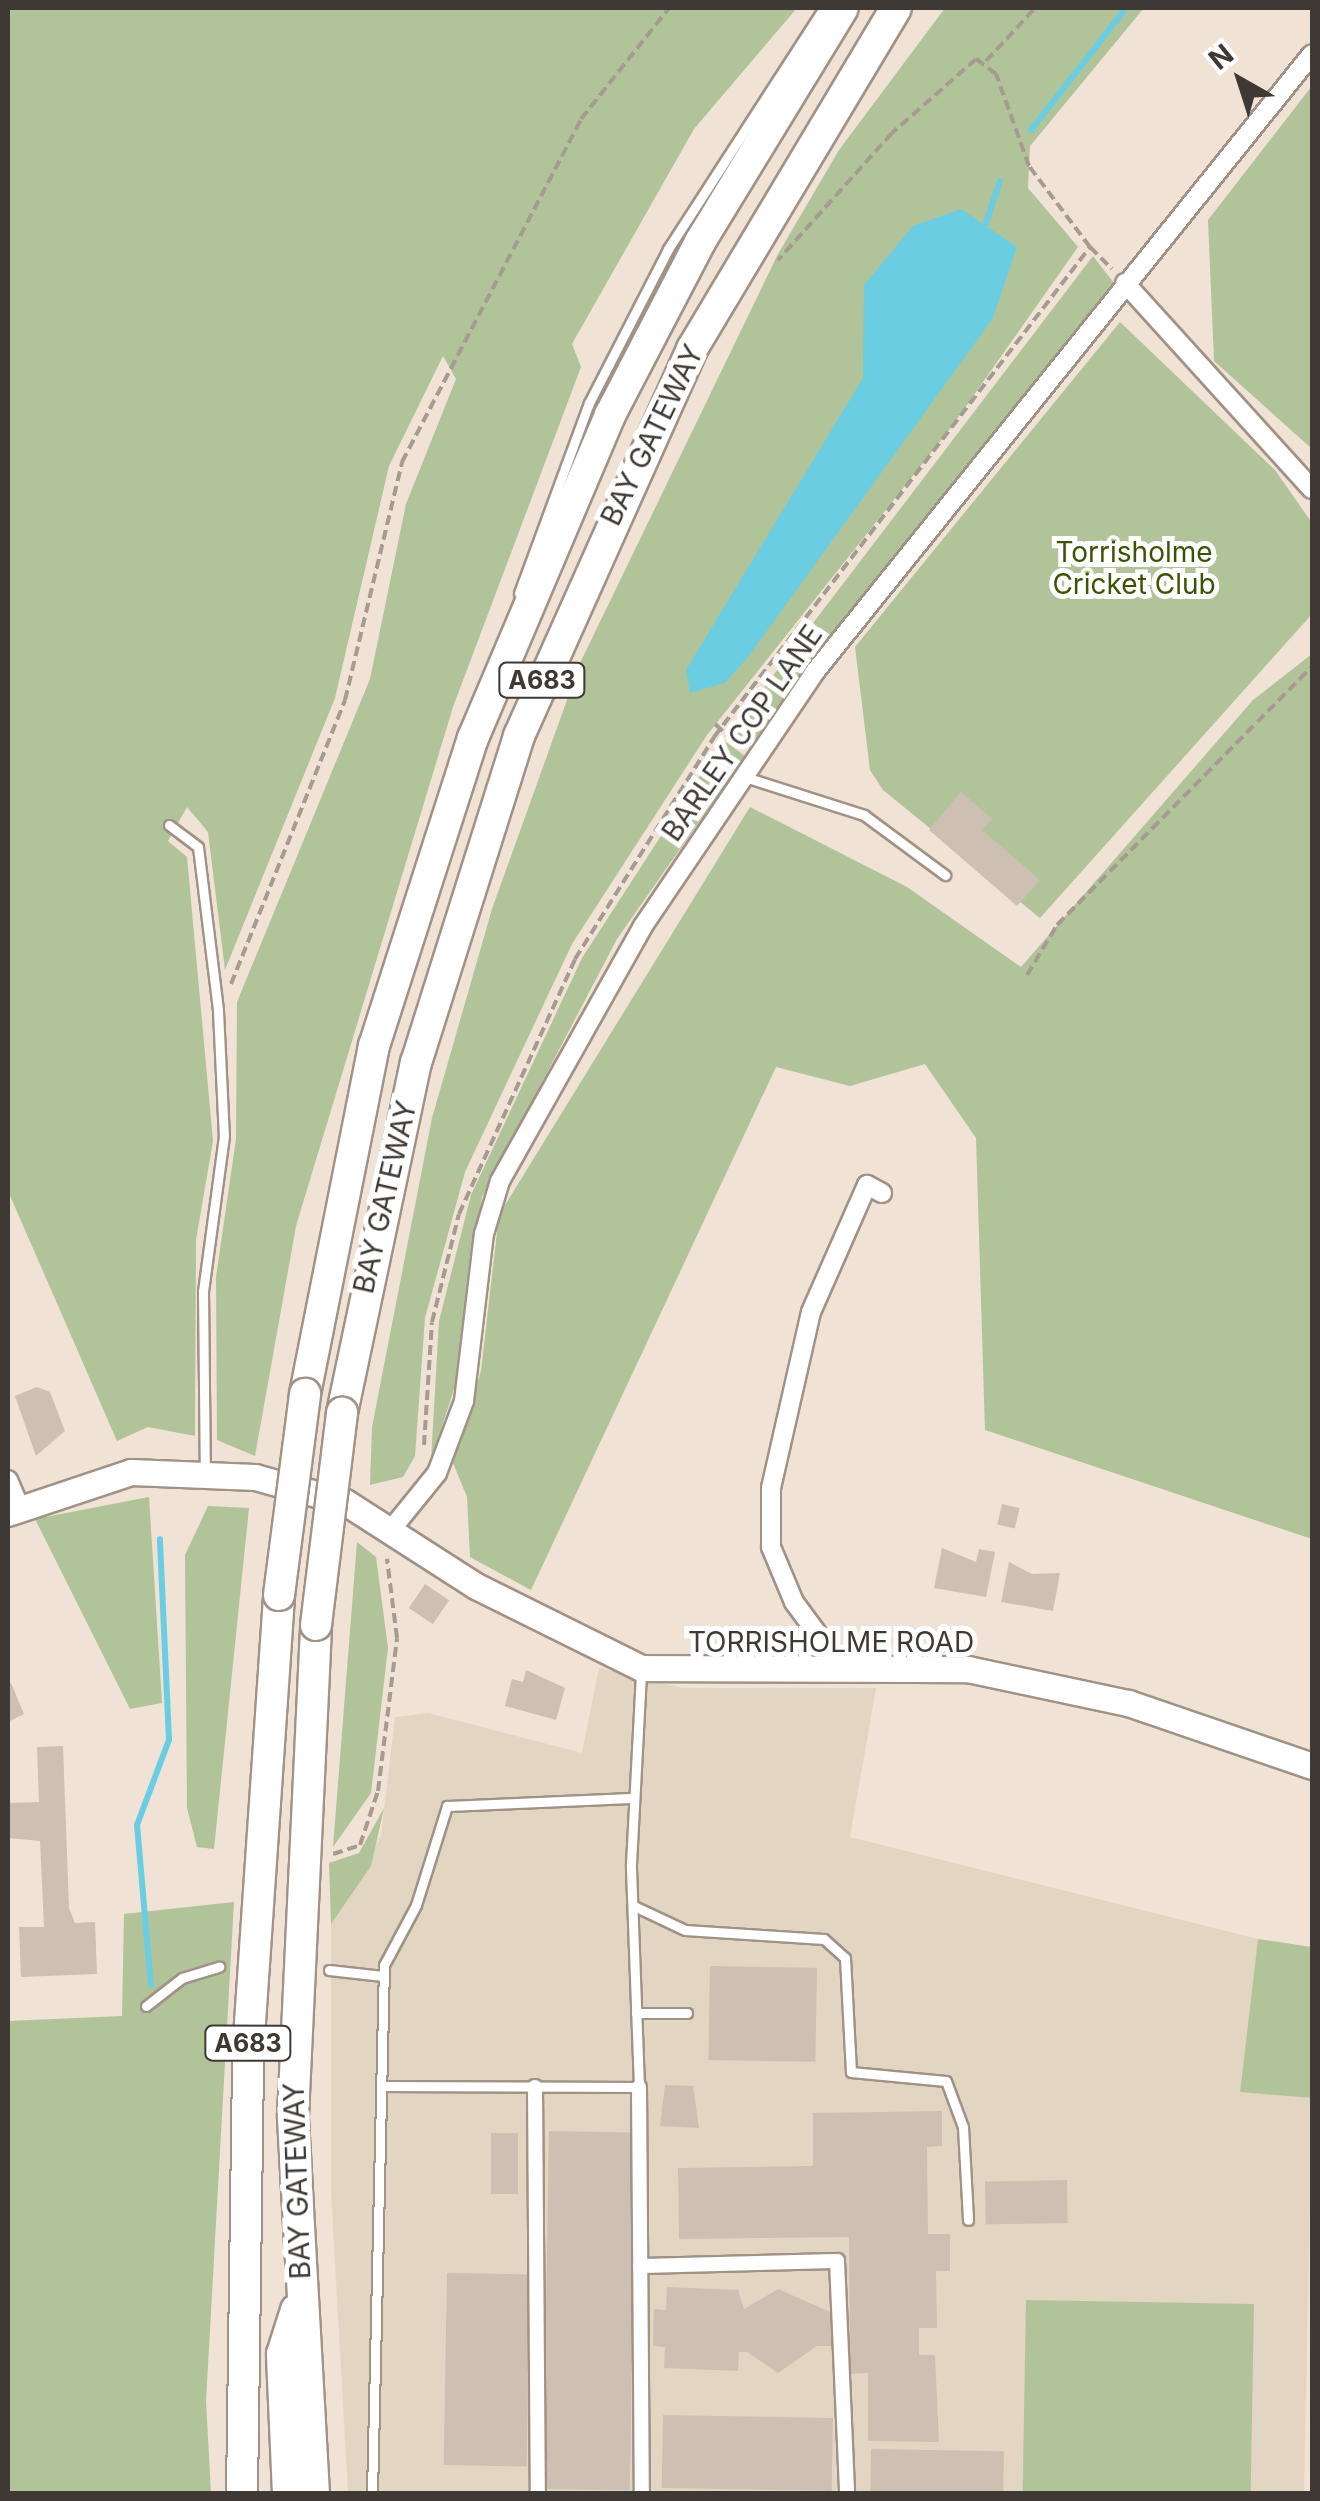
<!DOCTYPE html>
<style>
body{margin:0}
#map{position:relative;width:1320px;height:2501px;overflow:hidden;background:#f0e2d4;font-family:Inter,sans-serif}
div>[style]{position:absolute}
.education>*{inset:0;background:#e2d6c2}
.green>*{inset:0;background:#b1c399;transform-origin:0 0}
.water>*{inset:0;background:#6acde2}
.stream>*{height:6px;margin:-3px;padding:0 3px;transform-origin:3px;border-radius:3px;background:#6acde2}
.building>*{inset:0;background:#cdc0b3;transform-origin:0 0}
.path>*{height:4px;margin-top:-2px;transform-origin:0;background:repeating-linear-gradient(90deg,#a59b91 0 10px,transparent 0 15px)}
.roads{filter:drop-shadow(2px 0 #a09286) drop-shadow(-2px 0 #a09286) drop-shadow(0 2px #a09286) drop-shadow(0 -2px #a09286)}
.service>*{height:9px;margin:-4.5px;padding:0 4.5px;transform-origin:4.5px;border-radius:4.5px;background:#fff}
.pedestrian>*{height:14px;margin:-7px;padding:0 7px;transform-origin:7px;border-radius:7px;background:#fff}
.minor>*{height:18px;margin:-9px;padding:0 9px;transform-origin:9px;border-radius:9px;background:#fff}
.secondary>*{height:25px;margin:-12.5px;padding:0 12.5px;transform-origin:12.5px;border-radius:12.5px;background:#fff}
.trunk>*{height:30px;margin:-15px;padding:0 15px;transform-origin:15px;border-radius:15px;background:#fff}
.bridges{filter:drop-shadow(2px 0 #a09286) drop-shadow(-2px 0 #a09286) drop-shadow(0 2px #a09286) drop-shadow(0 -2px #a09286)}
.trunk-bridge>*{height:30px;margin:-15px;padding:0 15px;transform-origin:15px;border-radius:15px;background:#fff}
span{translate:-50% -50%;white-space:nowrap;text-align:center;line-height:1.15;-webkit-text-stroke:10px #fff;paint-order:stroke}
.shield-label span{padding:2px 8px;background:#fff;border:2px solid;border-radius:8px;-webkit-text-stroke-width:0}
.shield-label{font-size:25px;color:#3e3934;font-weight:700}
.street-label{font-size:28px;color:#3e3934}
.park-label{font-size:28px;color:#3c5303}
.frame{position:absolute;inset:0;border:10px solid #3e3934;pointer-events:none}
.north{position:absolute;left:1190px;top:30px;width:100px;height:100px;-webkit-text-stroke:8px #fff;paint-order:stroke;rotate:321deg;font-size:28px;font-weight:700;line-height:40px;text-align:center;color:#3e3934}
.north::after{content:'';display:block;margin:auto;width:35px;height:45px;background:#3e3934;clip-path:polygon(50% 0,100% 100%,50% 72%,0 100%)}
</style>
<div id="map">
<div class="education">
<i style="clip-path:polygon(599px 1668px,683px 1688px,876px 1688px,850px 1837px,1258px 1939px,1240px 2091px,1312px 2098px,1304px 2493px,348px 2493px,331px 2192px,331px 1924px,381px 1836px,395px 1717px,428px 1713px,582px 1753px)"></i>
</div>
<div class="green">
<i style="clip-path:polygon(8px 8px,797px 8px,694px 129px,572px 344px,581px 367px,453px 707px,296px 1226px,255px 1456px,217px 1440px,216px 1277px,236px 1139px,237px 1002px,370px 679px,406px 504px,456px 379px,443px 356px,389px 466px,335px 698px,225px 970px,208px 832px,187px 807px,168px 841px,187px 857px,213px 1141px,196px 1240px,195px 1436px,148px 1427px,117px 1441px,8px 1191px)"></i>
<i style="clip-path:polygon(945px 8px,1144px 8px,1030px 146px,1028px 188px,1078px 247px,950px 429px,707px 735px,572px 944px,465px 1172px,425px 1318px,415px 1456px,403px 1477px,370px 1485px,372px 1427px,432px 1118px,492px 909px,581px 661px,778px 254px,839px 150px)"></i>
<i style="clip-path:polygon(1312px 86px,1312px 449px,1214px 361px,1208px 220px)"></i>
<i style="clip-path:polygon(1093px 256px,1114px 283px,749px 747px,730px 732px)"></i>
<i style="clip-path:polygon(1120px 322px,1275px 470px,1312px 523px,1312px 614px,1040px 918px,883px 790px,870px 770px,855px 647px)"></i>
<i style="clip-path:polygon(1312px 654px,1312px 1539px,985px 1430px,976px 1138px,925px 1064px,850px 1086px,776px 1067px,531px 1590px,470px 1557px,467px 1497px,453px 1463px,481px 1371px,499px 1215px,750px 807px,907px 887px,1021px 967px,1253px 700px)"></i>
<i style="clip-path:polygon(723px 740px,745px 756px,617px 939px,482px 1197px,457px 1380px,431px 1460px,439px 1321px,471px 1195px,582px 958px)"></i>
<i style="clip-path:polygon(149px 1497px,162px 1703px,130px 1709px,35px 1519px)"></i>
<i style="clip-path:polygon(208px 1506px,249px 1508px,214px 1849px,197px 1847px,187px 1808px,185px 1555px)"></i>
<i style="clip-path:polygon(357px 1542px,376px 1557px,388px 1648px,371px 1793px,333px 1847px)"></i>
<i style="clip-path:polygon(384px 1808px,371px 1866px,331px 1924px,329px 1863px,359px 1853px)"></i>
<i style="clip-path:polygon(234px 1902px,206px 2401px,211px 2493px,8px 2493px,8px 2021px,122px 2016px,124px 1914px)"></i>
<i style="clip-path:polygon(1258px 1939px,1312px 1947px,1312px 2098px,1240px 2092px)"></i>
<i style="left:1026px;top:2300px;width:228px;height:193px;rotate:1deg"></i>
</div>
<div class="water">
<i style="clip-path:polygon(961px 209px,1017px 247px,993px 318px,748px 657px,725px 683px,690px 693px,686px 670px,863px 378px,864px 285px,913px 226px)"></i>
</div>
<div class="stream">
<i style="left:1031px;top:130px;width:155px;rotate:-52.1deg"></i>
<i style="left:986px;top:223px;width:44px;rotate:-71.6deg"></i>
<i style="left:151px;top:1985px;width:161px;rotate:-95deg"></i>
<i style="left:137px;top:1825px;width:91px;rotate:-69.4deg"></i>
<i style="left:169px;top:1740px;width:201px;rotate:-92.6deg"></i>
</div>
<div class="building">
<i style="clip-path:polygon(961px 792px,992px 819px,982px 830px,1040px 880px,1017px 906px,929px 830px)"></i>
<i style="clip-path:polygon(37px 1387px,50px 1392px,65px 1431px,36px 1456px,15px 1396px)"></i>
<i style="left:1002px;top:1504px;width:18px;height:21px;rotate:13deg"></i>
<i style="clip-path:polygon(942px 1548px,976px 1562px,979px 1549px,995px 1552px,986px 1597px,934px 1588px)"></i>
<i style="clip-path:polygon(1009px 1562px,1032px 1574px,1060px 1573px,1053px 1611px,1001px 1602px)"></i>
<i style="left:425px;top:1584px;width:29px;height:29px;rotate:34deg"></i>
<i style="clip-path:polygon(526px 1670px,565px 1688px,556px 1720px,505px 1706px,512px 1679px,523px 1682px)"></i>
<i style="clip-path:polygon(11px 1683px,24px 1714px,8px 1722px,8px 1685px)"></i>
<i style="clip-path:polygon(63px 1746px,69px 1908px,75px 1923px,95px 1922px,97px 1974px,21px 1977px,19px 1927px,44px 1927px,40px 1841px,8px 1838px,8px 1803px,39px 1802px,37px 1747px)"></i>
<i style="left:710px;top:1966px;width:107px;height:94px;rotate:1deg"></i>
<i style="clip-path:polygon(665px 2085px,693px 2086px,699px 2128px,660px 2126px)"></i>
<i style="clip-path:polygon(942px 2111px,942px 2146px,927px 2147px,928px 2234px,950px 2234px,950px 2271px,936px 2271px,937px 2328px,919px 2328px,919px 2355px,935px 2355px,939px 2442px,868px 2441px,868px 2373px,850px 2374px,849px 2237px,679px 2239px,678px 2168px,813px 2166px,813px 2113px)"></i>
<i style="left:549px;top:2131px;width:87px;height:358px;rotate:1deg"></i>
<i style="left:491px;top:2133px;width:27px;height:61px"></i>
<i style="left:1067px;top:2180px;width:43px;height:82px;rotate:89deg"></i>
<i style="left:447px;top:2273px;width:83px;height:192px;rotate:1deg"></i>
<i style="clip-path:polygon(667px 2287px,738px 2290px,744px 2309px,778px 2289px,835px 2314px,834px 2346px,817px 2346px,778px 2373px,747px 2352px,739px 2352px,738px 2371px,664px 2368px,665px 2347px,653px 2346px,654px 2309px,666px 2310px)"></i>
<i style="left:663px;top:2415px;width:170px;height:73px;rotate:1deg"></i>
<i style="left:871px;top:2449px;width:133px;height:45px;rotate:1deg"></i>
</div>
<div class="path">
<i style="left:986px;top:61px;width:72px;rotate:-47.2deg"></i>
<i style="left:1090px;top:247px;width:31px;rotate:45deg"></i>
<i style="left:715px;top:724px;width:33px;rotate:43deg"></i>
<i style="left:1027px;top:975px;width:58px;rotate:-59deg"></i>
<i style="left:1057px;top:925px;width:363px;rotate:-45.4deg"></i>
<i style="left:231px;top:984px;width:306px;rotate:-68.1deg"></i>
<i style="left:345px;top:700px;width:245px;rotate:-76.5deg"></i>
<i style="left:402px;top:462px;width:387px;rotate:-62.4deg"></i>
<i style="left:581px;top:119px;width:142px;rotate:-51.6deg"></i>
<i style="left:424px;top:1445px;width:123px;rotate:-86.3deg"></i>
<i style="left:432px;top:1322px;width:111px;rotate:-76deg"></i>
<i style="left:459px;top:1214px;width:280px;rotate:-65.5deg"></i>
<i style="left:575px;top:959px;width:262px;rotate:-57.9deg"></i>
<i style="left:714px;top:737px;width:618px;rotate:-52.5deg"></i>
<i style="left:1090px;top:247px;width:101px;rotate:-127deg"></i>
<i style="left:1029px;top:166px;width:98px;rotate:-109.7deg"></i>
<i style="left:996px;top:74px;width:25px;rotate:-143deg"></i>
<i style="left:976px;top:59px;width:112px;rotate:138.6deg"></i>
<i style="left:892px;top:133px;width:171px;rotate:131.9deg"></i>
<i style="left:333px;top:1854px;width:28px;rotate:-18deg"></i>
<i style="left:360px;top:1845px;width:57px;rotate:-71.6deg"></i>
<i style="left:378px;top:1791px;width:154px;rotate:-82.9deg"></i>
<i style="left:397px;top:1638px;width:80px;rotate:-97.2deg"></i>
</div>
<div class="roads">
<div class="service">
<i style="left:519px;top:593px;width:202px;rotate:-69.8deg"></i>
<i style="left:589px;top:403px;width:173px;rotate:-62.8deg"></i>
<i style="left:668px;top:249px;width:287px;rotate:-57.1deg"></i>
<i style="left:745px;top:777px;width:125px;rotate:17.7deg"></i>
<i style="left:864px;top:815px;width:101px;rotate:36.5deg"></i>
<i style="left:169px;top:825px;width:36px;rotate:37deg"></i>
<i style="left:198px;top:847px;width:165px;rotate:83deg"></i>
<i style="left:218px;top:1011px;width:125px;rotate:87.3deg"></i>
<i style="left:224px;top:1136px;width:156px;rotate:97.7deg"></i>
<i style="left:203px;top:1291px;width:179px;rotate:89.4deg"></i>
<i style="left:634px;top:1906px;width:56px;rotate:25.2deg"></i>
<i style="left:685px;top:1930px;width:139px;rotate:3.7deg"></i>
<i style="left:824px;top:1939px;width:28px;rotate:42deg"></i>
<i style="left:845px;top:1958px;width:114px;rotate:87deg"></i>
<i style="left:851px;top:2072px;width:95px;rotate:5.4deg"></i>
<i style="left:946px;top:2081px;width:49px;rotate:69.7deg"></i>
<i style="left:963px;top:2127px;width:93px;rotate:86.9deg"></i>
<i style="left:329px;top:1970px;width:54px;rotate:6.3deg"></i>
<i style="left:146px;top:2006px;width:46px;rotate:-37.9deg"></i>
<i style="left:182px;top:1978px;width:39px;rotate:-17deg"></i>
<i style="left:636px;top:2013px;width:51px"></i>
<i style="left:381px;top:2086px;width:258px;rotate:0.2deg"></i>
<i style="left:639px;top:2087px;width:223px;rotate:-92.1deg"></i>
<i style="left:631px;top:1864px;width:193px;rotate:-87deg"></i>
<i style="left:372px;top:2494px;width:529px;rotate:-88.7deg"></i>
<i style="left:384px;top:1965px;width:68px;rotate:-61.9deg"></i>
<i style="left:416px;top:1905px;width:104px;rotate:-72.6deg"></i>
<i style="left:447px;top:1806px;width:185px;rotate:-2.5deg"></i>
</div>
<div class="pedestrian">
<i style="left:535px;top:2087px;width:407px;rotate:89.6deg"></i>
<i style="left:639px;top:2087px;width:407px;rotate:89.6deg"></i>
<i style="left:640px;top:2266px;width:197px;rotate:-1.5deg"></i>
<i style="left:837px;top:2261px;width:233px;rotate:87.5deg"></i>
</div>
<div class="minor">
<i style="left:1125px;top:283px;width:278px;rotate:47.8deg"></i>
<i style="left:8px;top:1480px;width:30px;rotate:67deg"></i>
<i style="left:390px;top:1531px;width:75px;rotate:-51deg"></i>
<i style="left:437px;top:1473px;width:77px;rotate:-69.4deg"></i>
<i style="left:464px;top:1401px;width:168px;rotate:-83.2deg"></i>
<i style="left:484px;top:1234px;width:55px;rotate:-73.2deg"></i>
<i style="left:500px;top:1181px;width:292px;rotate:-60.7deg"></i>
<i style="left:643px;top:926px;width:305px;rotate:-55.9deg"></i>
<i style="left:814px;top:673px;width:794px;rotate:-51.18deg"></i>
<i style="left:845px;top:1671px;width:86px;rotate:-126.5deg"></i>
<i style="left:794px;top:1602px;width:60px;rotate:-112.7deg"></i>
<i style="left:771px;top:1547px;width:59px;rotate:-90deg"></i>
<i style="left:771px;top:1488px;width:180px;rotate:-77.2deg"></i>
<i style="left:811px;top:1312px;width:139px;rotate:-66.2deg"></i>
<i style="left:867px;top:1185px;width:17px;rotate:28deg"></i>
</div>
<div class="secondary">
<i style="left:8px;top:1513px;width:130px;rotate:-18.4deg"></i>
<i style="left:131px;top:1472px;width:124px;rotate:2.3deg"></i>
<i style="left:255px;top:1477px;width:93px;rotate:15.5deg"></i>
<i style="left:345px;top:1502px;width:156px;rotate:32.7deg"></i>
<i style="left:476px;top:1586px;width:184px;rotate:26.4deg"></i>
<i style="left:641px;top:1668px;width:327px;rotate:0.2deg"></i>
<i style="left:968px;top:1669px;width:164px;rotate:12deg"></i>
<i style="left:1128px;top:1703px;width:194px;rotate:18.9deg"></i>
</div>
<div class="trunk">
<i style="left:305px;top:1394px;width:355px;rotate:-78.8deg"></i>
<i style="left:374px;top:1046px;width:324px;rotate:-72.2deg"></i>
<i style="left:473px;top:738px;width:351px;rotate:-67deg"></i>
<i style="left:610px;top:415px;width:195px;rotate:-62.5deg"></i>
<i style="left:700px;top:242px;width:274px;rotate:-58.6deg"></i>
<i style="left:342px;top:1413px;width:358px;rotate:-78.1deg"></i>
<i style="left:416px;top:1063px;width:343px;rotate:-72.5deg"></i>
<i style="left:519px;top:736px;width:424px;rotate:-65.9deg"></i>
<i style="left:692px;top:349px;width:397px;rotate:-59.1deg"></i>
<i style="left:242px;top:2494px;width:442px;rotate:-89.2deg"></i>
<i style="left:248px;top:2052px;width:458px;rotate:-86.1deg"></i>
<i style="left:288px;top:2494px;width:140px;rotate:-92.5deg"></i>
<i style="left:282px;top:2354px;width:46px;rotate:-72.3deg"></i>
<i style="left:314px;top:2494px;width:379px;rotate:-93.2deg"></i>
<i style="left:293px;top:2116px;width:492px;rotate:-87.3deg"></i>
</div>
</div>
<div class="bridges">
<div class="trunk-bridge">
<i style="left:279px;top:1595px;width:203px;rotate:-82.6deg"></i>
<i style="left:316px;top:1625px;width:214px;rotate:-83deg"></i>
</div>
</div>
<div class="shield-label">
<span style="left:542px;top:680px">A683</span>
<span style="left:248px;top:2043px">A683</span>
</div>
<div class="street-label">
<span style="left:652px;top:435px;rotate:-64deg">BAY GATEWAY</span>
<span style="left:742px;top:733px;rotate:-55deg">BARLEY COP LANE</span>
<span style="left:385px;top:1197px;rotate:-77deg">BAY GATEWAY</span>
<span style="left:831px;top:1642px">TORRISHOLME ROAD</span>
<span style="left:297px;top:2181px;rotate:-92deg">BAY GATEWAY</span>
</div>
<div class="park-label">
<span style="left:1134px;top:568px">Torrisholme<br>Cricket Club</span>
</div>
<div class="frame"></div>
<div class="north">N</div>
</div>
